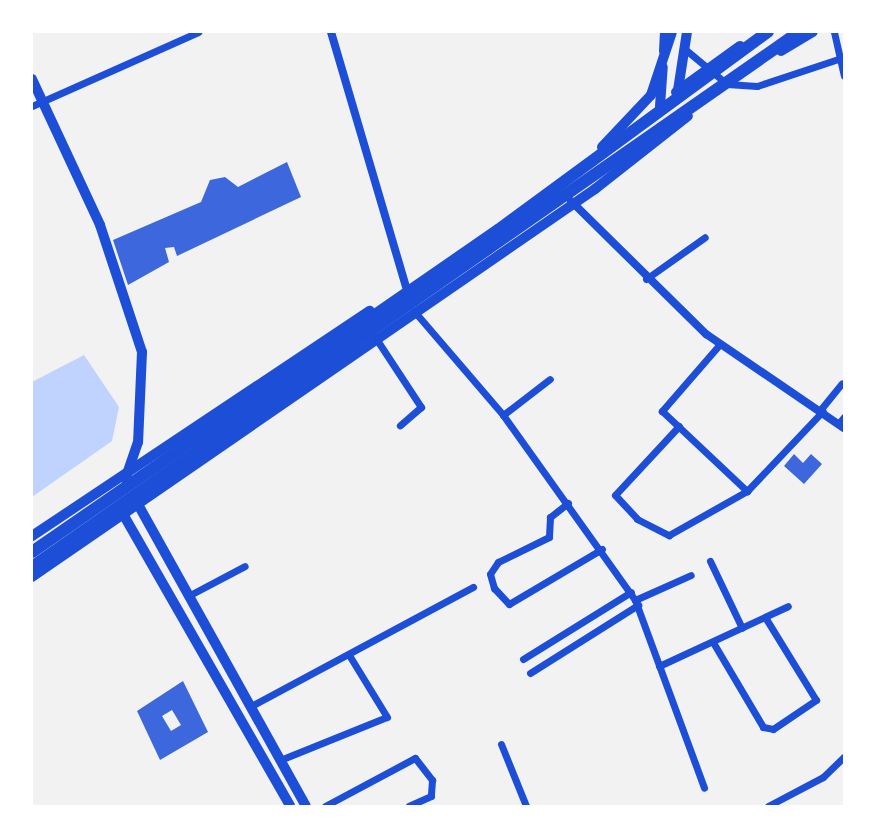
<!DOCTYPE html>
<style>
body{margin:0}
#map{position:relative;width:876px;height:838px;overflow:hidden;background:#f2f2f2;font-family:Quicksand,sans-serif}
div>[style]{position:absolute}
.water>*{inset:0;background:#bfd3fe}
.building>*{inset:0;background:#3d67dc}
.minor>*{height:7px;margin:-3.5px;padding:0 3.5px;transform-origin:3.5px;border-radius:3.5px;background:#1d4ed8}
.tertiary>*{height:8px;margin:-4px;padding:0 4px;transform-origin:4px;border-radius:4px;background:#1d4ed8}
.secondary>*{height:10px;margin:-5px;padding:0 5px;transform-origin:5px;border-radius:5px;background:#1d4ed8}
.primary>*{height:10px;margin:-5px;padding:0 5px;transform-origin:5px;border-radius:5px;background:#1d4ed8}
.trunk>*{height:10px;margin:-5px;padding:0 5px;transform-origin:5px;border-radius:5px;background:#1d4ed8}
.motorway>*{height:12px;margin:-6px;padding:0 6px;transform-origin:6px;border-radius:6px;background:#1d4ed8}
span{translate:-50% -50%;white-space:nowrap;text-align:center;line-height:1.15;-webkit-text-stroke:5px #fff;paint-order:stroke}
.frame{position:absolute;inset:0;border:33px solid #fff;pointer-events:none}
</style>
<div id="map">
<div class="water">
<i style="clip-path:polygon(84px 355px,119px 407px,112px 441px,32px 497px,32px 382px)"></i>
</div>
<div class="building">
<i style="clip-path:polygon(287px 162px,301px 197px,177px 256px,174px 247px,165px 248px,169px 262px,128px 285px,113px 240px,201px 202px,210px 180px,225px 177px,238px 187px)"></i>
<i style="clip-path:polygon(794px 454px,803px 463px,811px 454px,822px 464px,804px 484px,784px 466px)"></i>
<i style="clip-path:polygon(evenodd,183px 681px,208px 732px,160px 760px,137px 711px,183px 681px,172px 710px,181px 725px,171px 731px,162px 716px,172px 710px)"></i>
</div>
<div class="minor">
<i style="left:834px;top:32px;width:45px;rotate:77.2deg"></i>
<i style="left:686px;top:50px;width:53px;rotate:39.7deg"></i>
<i style="left:727px;top:84px;width:30px;rotate:4deg"></i>
<i style="left:757px;top:86px;width:92px;rotate:-18.4deg"></i>
<i style="left:32px;top:106px;width:182px;rotate:-24deg"></i>
<i style="left:646px;top:279px;width:72px;rotate:-35.4deg"></i>
<i style="left:414px;top:311px;width:137px;rotate:49.4deg"></i>
<i style="left:503px;top:415px;width:227px;rotate:54.5deg"></i>
<i style="left:635px;top:600px;width:200px;rotate:69.8deg"></i>
<i style="left:375px;top:337px;width:84px;rotate:56.7deg"></i>
<i style="left:421px;top:407px;width:28px;rotate:139deg"></i>
<i style="left:720px;top:344px;width:89px;rotate:130.9deg"></i>
<i style="left:662px;top:411px;width:117px;rotate:43.3deg"></i>
<i style="left:821px;top:409px;width:33px;rotate:-51deg"></i>
<i style="left:503px;top:415px;width:59px;rotate:-37.5deg"></i>
<i style="left:839px;top:423px;width:8px;rotate:-50deg"></i>
<i style="left:679px;top:426px;width:94px;rotate:132.8deg"></i>
<i style="left:615px;top:495px;width:33px;rotate:47deg"></i>
<i style="left:637px;top:519px;width:36px;rotate:27deg"></i>
<i style="left:669px;top:535px;width:90px;rotate:-29.4deg"></i>
<i style="left:747px;top:491px;width:110px;rotate:-46.5deg"></i>
<i style="left:568px;top:503px;width:23px;rotate:142deg"></i>
<i style="left:550px;top:517px;width:20px;rotate:93deg"></i>
<i style="left:549px;top:537px;width:57px;rotate:153.9deg"></i>
<i style="left:498px;top:562px;width:14px;rotate:124deg"></i>
<i style="left:490px;top:574px;width:15px;rotate:74deg"></i>
<i style="left:494px;top:588px;width:22px;rotate:47deg"></i>
<i style="left:509px;top:604px;width:108px;rotate:-30.6deg"></i>
<i style="left:710px;top:561px;width:74px;rotate:64.5deg"></i>
<i style="left:188px;top:596px;width:64px;rotate:-27.8deg"></i>
<i style="left:635px;top:600px;width:61px;rotate:-24.1deg"></i>
<i style="left:714px;top:644px;width:96px;rotate:59.4deg"></i>
<i style="left:763px;top:727px;width:10px;rotate:11deg"></i>
<i style="left:773px;top:729px;width:52px;rotate:-34deg"></i>
<i style="left:816px;top:700px;width:97px;rotate:-121.6deg"></i>
<i style="left:523px;top:659px;width:127px;rotate:-31.8deg"></i>
<i style="left:659px;top:666px;width:142px;rotate:-24.9deg"></i>
<i style="left:530px;top:673px;width:128px;rotate:-32.2deg"></i>
<i style="left:251px;top:706px;width:252px;rotate:-28.2deg"></i>
<i style="left:501px;top:744px;width:67px;rotate:68deg"></i>
<i style="left:280px;top:760px;width:115px;rotate:-21.9deg"></i>
<i style="left:387px;top:717px;width:73px;rotate:-121.5deg"></i>
<i style="left:325px;top:806px;width:102px;rotate:-28.1deg"></i>
<i style="left:415px;top:758px;width:28px;rotate:52deg"></i>
<i style="left:432px;top:780px;width:16px;rotate:94deg"></i>
<i style="left:431px;top:796px;width:24px;rotate:156deg"></i>
<i style="left:768px;top:806px;width:62px;rotate:-27.8deg"></i>
<i style="left:823px;top:777px;width:29px;rotate:-44deg"></i>
</div>
<div class="tertiary">
<i style="left:331px;top:32px;width:273px;rotate:73.6deg"></i>
<i style="left:571px;top:201px;width:190px;rotate:44.6deg"></i>
<i style="left:706px;top:334px;width:167px;rotate:34.3deg"></i>
</div>
<div class="secondary">
<i style="left:32px;top:79px;width:161px;rotate:65deg"></i>
<i style="left:100px;top:225px;width:134px;rotate:71.7deg"></i>
<i style="left:142px;top:352px;width:90px;rotate:92.5deg"></i>
<i style="left:138px;top:442px;width:39px;rotate:109deg"></i>
<i style="left:135px;top:499px;width:351px;rotate:60.9deg"></i>
<i style="left:119px;top:507px;width:344px;rotate:60.2deg"></i>
</div>
<div class="primary">
<i style="left:664px;top:51px;width:19px;rotate:-87deg"></i>
<i style="left:781px;top:51px;width:37px;rotate:-31deg"></i>
<i style="left:678px;top:90px;width:59px;rotate:-81.2deg"></i>
<i style="left:676px;top:92px;width:79px;rotate:-35.7deg"></i>
<i style="left:660px;top:106px;width:39px;rotate:-86deg"></i>
<i style="left:32px;top:536px;width:406px;rotate:-33.7deg"></i>
<i style="left:32px;top:577px;width:684px;rotate:-34.57deg"></i>
<i style="left:595px;top:189px;width:118px;rotate:-38.1deg"></i>
</div>
<div class="trunk">
<i style="left:602px;top:147px;width:71px;rotate:-46.7deg"></i>
<i style="left:651px;top:95px;width:66px;rotate:-71.6deg"></i>
</div>
<div class="motorway">
<i style="left:32px;top:552px;width:566px;rotate:-34.64deg"></i>
<i style="left:498px;top:230px;width:335px;rotate:-36.3deg"></i>
<i style="left:32px;top:567px;width:935px;rotate:-34.9deg"></i>
</div>
<div class="frame"></div>
</div>
